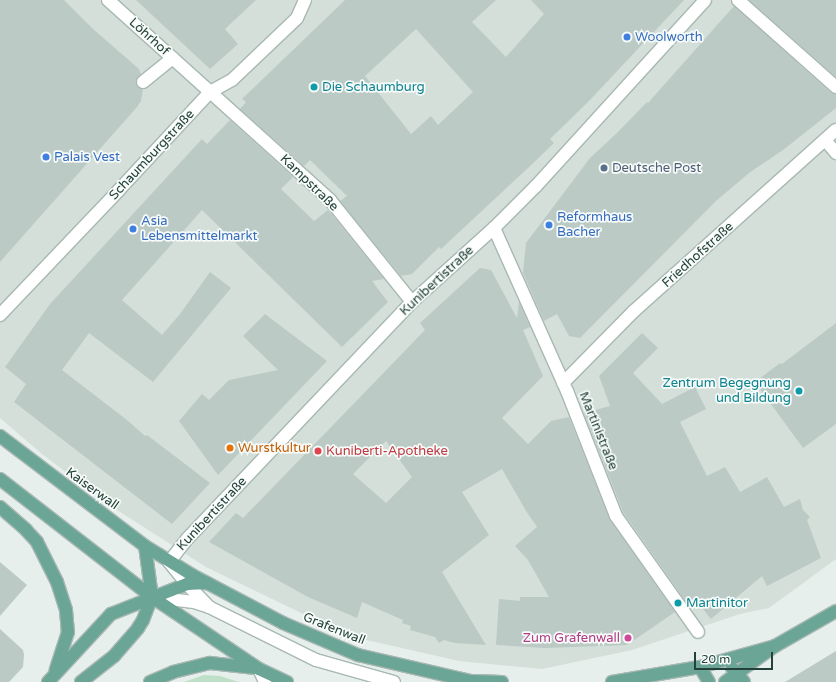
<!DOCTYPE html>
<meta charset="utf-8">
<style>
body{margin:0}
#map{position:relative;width:836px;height:682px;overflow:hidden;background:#e6efeb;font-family:"Varela Round",sans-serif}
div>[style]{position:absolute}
.built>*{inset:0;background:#d4dfda}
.green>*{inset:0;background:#bfe0c8}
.building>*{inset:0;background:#bbcac4}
.roads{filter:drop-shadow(1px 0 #a8b8b2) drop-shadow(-1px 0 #a8b8b2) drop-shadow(0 1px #a8b8b2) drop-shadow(0 -1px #a8b8b2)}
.minor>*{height:12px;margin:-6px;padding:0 6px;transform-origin:6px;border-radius:6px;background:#fff}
.major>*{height:12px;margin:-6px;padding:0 6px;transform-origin:6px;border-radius:6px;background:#6aa596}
.dots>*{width:11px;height:11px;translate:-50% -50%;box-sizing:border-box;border:2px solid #f7fbf9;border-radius:50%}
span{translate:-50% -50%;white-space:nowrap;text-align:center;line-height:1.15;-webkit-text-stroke:3.5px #f7fbf9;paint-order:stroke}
.street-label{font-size:13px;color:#24423a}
.shop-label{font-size:13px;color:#366cbe}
.left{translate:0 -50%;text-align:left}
.culture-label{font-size:13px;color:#0d838f}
.right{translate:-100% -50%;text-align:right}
.service-label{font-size:13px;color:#4e5e75}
.food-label{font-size:13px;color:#c56008}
.health-label{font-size:13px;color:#be3a42}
.hotel-label{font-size:13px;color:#b23c85}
.scale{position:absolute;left:694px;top:652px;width:79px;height:18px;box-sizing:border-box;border:2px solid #24423a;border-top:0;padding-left:5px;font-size:12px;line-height:14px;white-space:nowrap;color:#24423a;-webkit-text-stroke:3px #f7fbf9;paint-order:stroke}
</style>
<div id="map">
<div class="built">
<i style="clip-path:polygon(0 0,836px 0,836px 559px,769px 608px,740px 614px,632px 650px,542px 669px,459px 661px,349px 636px,206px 567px,114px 508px,42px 454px,0 418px)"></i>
</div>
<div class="green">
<i style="clip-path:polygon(204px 675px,220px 676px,239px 682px,184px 682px)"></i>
</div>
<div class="building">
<i style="clip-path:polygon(0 0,64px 0,93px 29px,139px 69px,141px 74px,136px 79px,136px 84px,137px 87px,143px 89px,141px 101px,137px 107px,0 262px)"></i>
<i style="clip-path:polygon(136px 0,256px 0,225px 29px,238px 44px,210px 69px)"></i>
<i style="clip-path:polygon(evenodd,345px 0,496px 0,472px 22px,506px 57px,544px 14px,531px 0,684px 0,589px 101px,550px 139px,554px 143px,528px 168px,441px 249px,439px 247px,412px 274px,401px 276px,340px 201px,347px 196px,310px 160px,304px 166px,240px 109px,246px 102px,242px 99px,345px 0,416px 29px,473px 92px,438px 125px,431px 116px,411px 134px,365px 76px,416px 29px)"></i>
<i style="clip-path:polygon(749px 0,836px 0,836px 77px)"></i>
<i style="clip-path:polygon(734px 6px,831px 93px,836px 94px,836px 108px,783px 150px,749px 173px,716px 201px,580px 338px,569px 336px,557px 314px,544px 321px,523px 273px,526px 243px,590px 158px,617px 133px,647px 102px,648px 103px)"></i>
<i style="clip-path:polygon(230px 120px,293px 177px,281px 189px,314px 221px,328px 210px,384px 279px,372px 281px,388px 302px,342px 347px,202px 210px,122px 300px,162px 335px,180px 314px,210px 272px,231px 288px,153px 382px,89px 333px,62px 370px,127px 420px,145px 436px,147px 435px,210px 483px,172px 524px,14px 402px,26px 384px,5px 367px,50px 304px,202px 139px,207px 144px)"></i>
<i style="clip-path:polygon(evenodd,480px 268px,491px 270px,517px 318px,519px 302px,530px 327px,523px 330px,543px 376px,502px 418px,528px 444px,551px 421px,569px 417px,610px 520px,675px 612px,627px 645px,545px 648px,496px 645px,499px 599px,520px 601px,520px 597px,549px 597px,528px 560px,515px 546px,537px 527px,526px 511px,502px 469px,462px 492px,489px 535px,442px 572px,486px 645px,455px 643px,444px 640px,439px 643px,435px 637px,410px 630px,411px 626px,402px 623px,403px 620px,362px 602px,357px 618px,308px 597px,209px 542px,236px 513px,243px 518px,425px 330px,420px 323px,480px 268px,386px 441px,412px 477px,386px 503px,353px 474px,386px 441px)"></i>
<i style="clip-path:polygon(265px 314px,327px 361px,218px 475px,179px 421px,202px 394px,209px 400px,229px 380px,278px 370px,243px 336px)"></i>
<i style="clip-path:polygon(836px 323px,836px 424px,803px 448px,755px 382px,780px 363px,782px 364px)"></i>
<i style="clip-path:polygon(642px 333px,658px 348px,633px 373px,662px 404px,695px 387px,706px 409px,680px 422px,707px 476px,725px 467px,740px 492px,767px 477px,784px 507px,800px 499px,803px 510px,810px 517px,807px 520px,821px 558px,767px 586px,762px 576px,711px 619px,694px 598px,687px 603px,623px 512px,584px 413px,610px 406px,599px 376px)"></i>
<i style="clip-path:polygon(0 562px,27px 585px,0 616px)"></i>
<i style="clip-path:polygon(0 629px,23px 650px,24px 655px,23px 667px,9px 682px,0 682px)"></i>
<i style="clip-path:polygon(836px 651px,836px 682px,785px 682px)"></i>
</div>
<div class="roads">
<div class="minor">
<i style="left:108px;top:0;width:299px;rotate:42deg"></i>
<i style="left:330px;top:200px;width:131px;rotate:51.2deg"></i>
<i style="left:738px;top:0;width:131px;rotate:41.6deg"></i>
<i style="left:143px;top:82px;width:38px;rotate:-39deg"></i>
<i style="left:826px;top:141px;width:16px;rotate:50deg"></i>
<i style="left:494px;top:228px;width:179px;rotate:65.9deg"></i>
<i style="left:567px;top:391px;width:134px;rotate:68.6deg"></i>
<i style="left:616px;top:516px;width:142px;rotate:54.7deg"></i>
<i style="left:0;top:315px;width:171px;rotate:-46.4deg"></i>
<i style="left:118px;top:191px;width:135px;rotate:-47.1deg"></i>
<i style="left:210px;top:92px;width:26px;rotate:-29deg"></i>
<i style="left:233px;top:79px;width:88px;rotate:-43.6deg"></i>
<i style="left:297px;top:18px;width:20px;rotate:-66deg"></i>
<i style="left:563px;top:383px;width:101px;rotate:-45.4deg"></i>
<i style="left:634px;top:311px;width:271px;rotate:-41.9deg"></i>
<i style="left:152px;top:597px;width:42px;rotate:6.8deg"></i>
<i style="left:194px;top:602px;width:16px;rotate:18deg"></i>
<i style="left:209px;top:607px;width:119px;rotate:26.4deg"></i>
<i style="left:316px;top:660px;width:81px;rotate:15.8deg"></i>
<i style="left:209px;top:607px;width:32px;rotate:-134deg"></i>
<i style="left:187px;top:584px;width:28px;rotate:-129deg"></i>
<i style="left:169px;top:562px;width:31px;rotate:-52deg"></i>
<i style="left:188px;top:538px;width:325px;rotate:-46.5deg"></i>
<i style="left:412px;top:302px;width:110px;rotate:-42.1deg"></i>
<i style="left:494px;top:228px;width:59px;rotate:-45deg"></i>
<i style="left:536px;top:186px;width:251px;rotate:-47.7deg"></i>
<i style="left:259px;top:669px;width:14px;rotate:65deg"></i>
</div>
<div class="major">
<i style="left:0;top:436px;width:182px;rotate:37.2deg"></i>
<i style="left:145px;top:546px;width:55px;rotate:31.7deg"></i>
<i style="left:192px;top:575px;width:103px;rotate:27.8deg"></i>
<i style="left:283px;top:623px;width:82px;rotate:23.1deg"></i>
<i style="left:358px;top:655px;width:116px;rotate:13deg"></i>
<i style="left:471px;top:681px;width:31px;rotate:2deg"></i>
<i style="left:0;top:479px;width:192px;rotate:37.8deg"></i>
<i style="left:152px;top:597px;width:129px;rotate:33.9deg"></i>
<i style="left:259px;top:669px;width:31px;rotate:25deg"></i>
<i style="left:0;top:507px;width:35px;rotate:41deg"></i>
<i style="left:26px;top:530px;width:16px;rotate:47deg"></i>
<i style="left:37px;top:542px;width:45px;rotate:63.4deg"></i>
<i style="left:57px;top:582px;width:29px;rotate:72deg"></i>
<i style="left:66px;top:610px;width:22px;rotate:85deg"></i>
<i style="left:68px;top:632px;width:40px;rotate:108deg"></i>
<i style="left:700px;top:667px;width:17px;rotate:59deg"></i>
<i style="left:732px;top:668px;width:18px;rotate:49deg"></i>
<i style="left:48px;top:682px;width:93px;rotate:-47.2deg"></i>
<i style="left:111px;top:614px;width:82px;rotate:-21.5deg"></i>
<i style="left:187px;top:584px;width:20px;rotate:-3deg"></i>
<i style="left:81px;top:682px;width:42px;rotate:-38.2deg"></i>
<i style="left:114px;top:656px;width:37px;rotate:-49deg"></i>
<i style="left:138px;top:628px;width:9px;rotate:-58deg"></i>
<i style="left:143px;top:620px;width:25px;rotate:-69deg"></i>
<i style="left:152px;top:597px;width:51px;rotate:-97.8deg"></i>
<i style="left:150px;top:682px;width:25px;rotate:-23deg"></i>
<i style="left:173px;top:672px;width:38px;rotate:-14deg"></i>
<i style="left:210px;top:663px;width:46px;rotate:6.2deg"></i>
<i style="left:612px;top:682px;width:89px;rotate:-9.7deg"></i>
<i style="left:700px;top:667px;width:78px;rotate:-15.6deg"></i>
<i style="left:725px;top:682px;width:62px;rotate:-35.8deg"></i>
<i style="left:775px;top:646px;width:70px;rotate:-29.8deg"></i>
</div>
</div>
<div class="dots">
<i style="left:627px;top:37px;background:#3f7fe0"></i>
<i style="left:314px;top:87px;background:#0f9aa8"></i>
<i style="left:46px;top:157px;background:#3f7fe0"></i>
<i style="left:604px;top:168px;background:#5c6f8a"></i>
<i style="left:549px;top:225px;background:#3f7fe0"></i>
<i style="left:133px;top:229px;background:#3f7fe0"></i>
<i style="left:799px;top:391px;background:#0f9aa8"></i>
<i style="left:230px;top:448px;background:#e8710a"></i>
<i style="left:318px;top:451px;background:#e0444e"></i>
<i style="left:678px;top:603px;background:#0f9aa8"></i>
<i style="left:628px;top:638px;background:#d1479c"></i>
</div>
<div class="street-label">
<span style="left:149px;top:37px;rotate:42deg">Löhrhof</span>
<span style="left:152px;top:155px;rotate:-47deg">Schaumburgstraße</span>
<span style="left:309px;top:183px;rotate:44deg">Kampstraße</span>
<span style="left:698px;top:255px;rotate:-42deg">Friedhofstraße</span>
<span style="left:437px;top:281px;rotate:-43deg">Kunibertistraße</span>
<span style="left:598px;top:431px;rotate:68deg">Martinistraße</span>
<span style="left:92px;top:489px;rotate:36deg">Kaiserwall</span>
<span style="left:212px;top:514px;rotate:-47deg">Kunibertistraße</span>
<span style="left:334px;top:629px;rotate:22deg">Grafenwall</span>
</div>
<div class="shop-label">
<span class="left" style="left:635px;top:37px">Woolworth</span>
<span class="left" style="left:54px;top:157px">Palais Vest</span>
<span class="left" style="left:557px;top:225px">Reformhaus<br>Bacher</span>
<span class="left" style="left:141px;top:229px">Asia<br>Lebensmittelmarkt</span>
</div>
<div class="culture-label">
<span class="left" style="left:322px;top:87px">Die Schaumburg</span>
<span class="right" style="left:791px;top:391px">Zentrum Begegnung<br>und Bildung</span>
<span class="left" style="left:686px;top:603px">Martinitor</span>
</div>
<div class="service-label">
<span class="left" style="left:612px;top:168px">Deutsche Post</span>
</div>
<div class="food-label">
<span class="left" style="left:238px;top:448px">Wurstkultur</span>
</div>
<div class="health-label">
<span class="left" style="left:326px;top:451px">Kuniberti-Apotheke</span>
</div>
<div class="hotel-label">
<span class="right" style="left:620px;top:638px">Zum Grafenwall</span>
</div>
<div class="scale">20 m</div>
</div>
